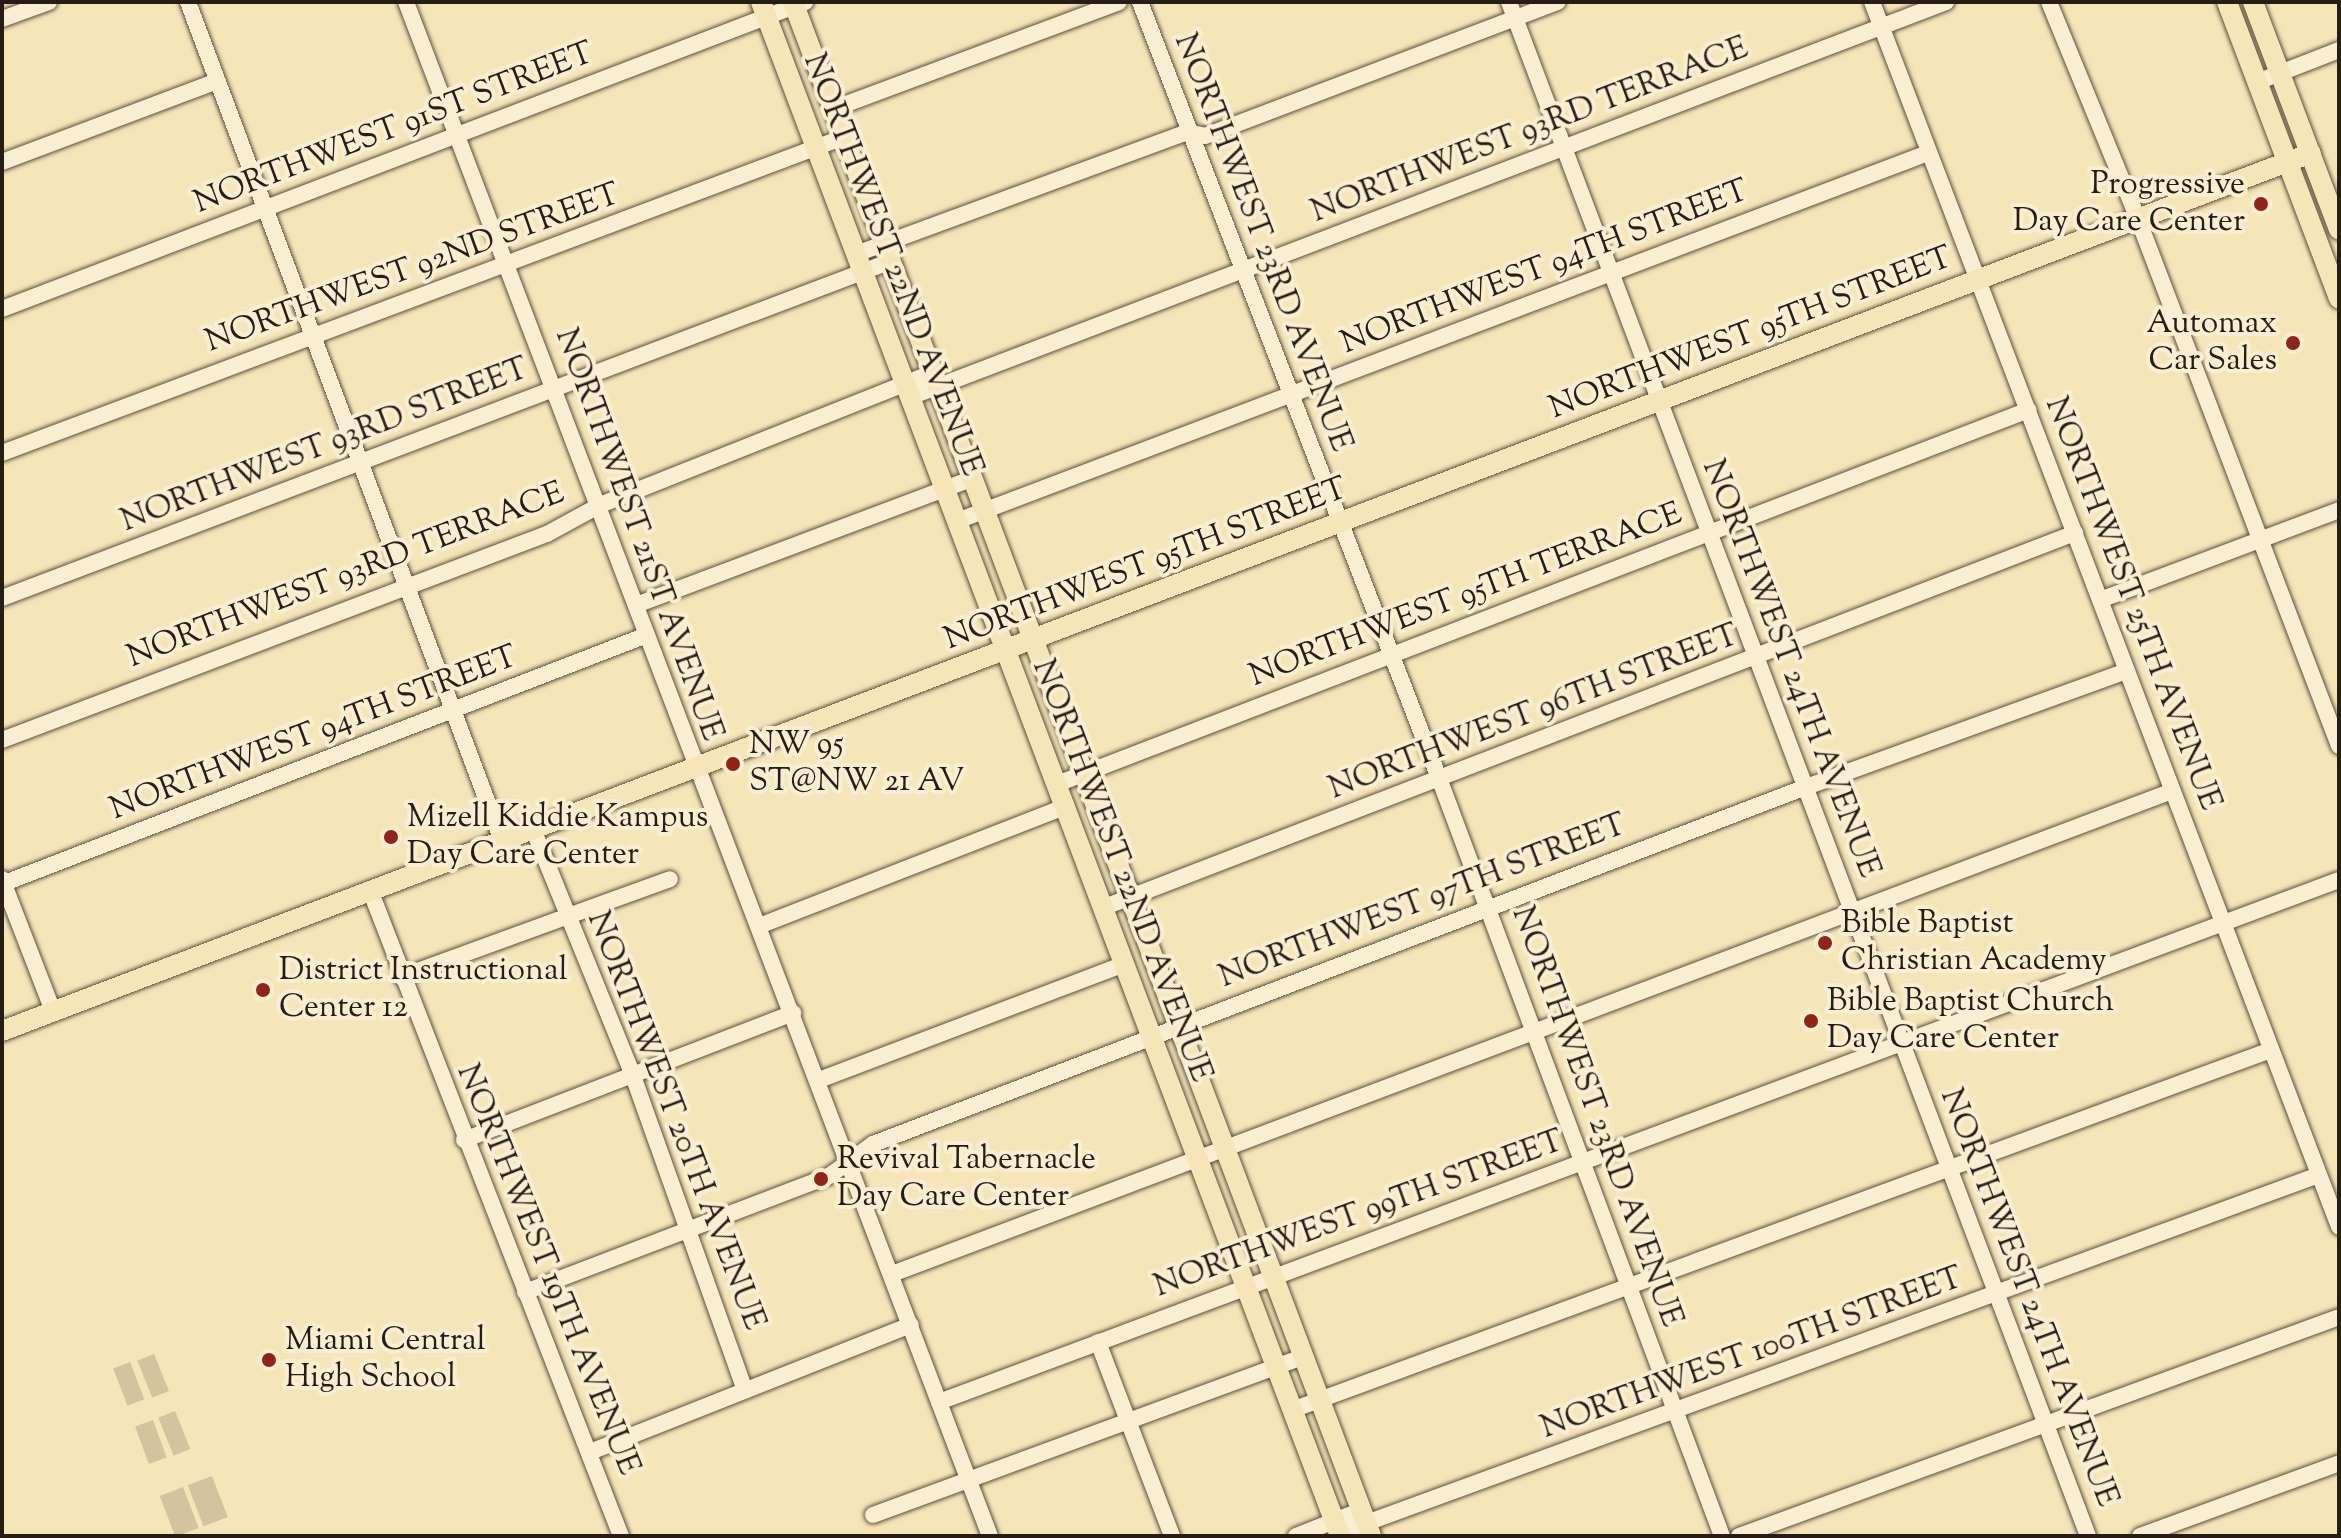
<!DOCTYPE html>
<html>
<head>
<meta charset="utf-8">
<style>
	body { margin:0 }
	#map { position:relative; width:2341px; height:1538px; overflow:hidden; background:#f7e5ba; font-family:"Sorts Mill Goudy",serif }
	div>[style] { position:absolute }
	[style*='--x'] { left:calc(var(--x)*1px); top:calc(var(--y)*1px); width:calc(var(--w)*1px); rotate:calc(var(--a)*1deg) }
	.green>* { inset:0; background:#d4c39e; transform-origin:0 0 }
	.roads { filter:drop-shadow(0 0 2px #5c4f3e) drop-shadow(0 0 2px #5c4f3e) }
	.minor>* { height:16px; margin:-8px; padding:0 8px; transform-origin:8px; border-radius:8px; background:#faeed2 }
	.major>* { height:20px; margin:-10px; padding:0 10px; transform-origin:10px; border-radius:10px; background:#f7e5ba }
	.dots>* { width:22px; height:22px; translate:-50% -50%; box-sizing:border-box; border:4px solid #faeed2; border-radius:50% }
	span { translate:-50% -50%; white-space:nowrap; text-align:center; line-height:1.15; -webkit-text-stroke:8px #faeed2; paint-order:stroke }
	.street-label { font-size:32px; color:#281d15 }
	.poi-label { font-size:32px; color:#281d15 }
	.right { translate:-100% -50%; text-align:right }
	.left { translate:0 -50%; text-align:left }
	.frame { position:absolute; inset:0; border:4px solid #281d15; pointer-events:none }
</style>
</head>
<body>
<div id="map">
	<div class="green">
		<i style="left:154px;top:1354px;width:40px;height:18px;rotate:68deg"></i>
		<i style="left:130px;top:1362px;width:40px;height:18px;rotate:69deg"></i>
		<i style="left:175px;top:1411px;width:41px;height:18px;rotate:68deg"></i>
		<i style="left:153px;top:1420px;width:40px;height:19px;rotate:70deg"></i>
		<i style="left:212px;top:1476px;width:44px;height:26px;rotate:69deg"></i>
		<i style="left:183px;top:1487px;width:44px;height:25px;rotate:69deg"></i>
	</div>
	<div class="roads">
		<div class="minor">
			<i style="--x:188;--y:2;--w:896;--a:69.48"></i>
			<i style="--x:406;--y:2;--w:1641;--a:69.16"></i>
			<i style="--x:1140;--y:2;--w:832;--a:68.93"></i>
			<i style="--x:1439;--y:778;--w:809;--a:69.53"></i>
			<i style="--x:1509;--y:2;--w:1640;--a:69.32"></i>
			<i style="--x:1872;--y:2;--w:1311;--a:69.13"></i>
			<i style="--x:2049;--y:2;--w:235;--a:67.7"></i>
			<i style="--x:2138;--y:219;--w:564;--a:69.12"></i>
			<i style="--x:2;--y:19;--w:50;--a:-19.9"></i>
			<i style="--x:2257;--y:82;--w:88;--a:-21.3"></i>
			<i style="--x:833;--y:109;--w:305;--a:-20.5"></i>
			<i style="--x:2;--y:162;--w:230;--a:-20.6"></i>
			<i style="--x:856;--y:254;--w:354;--a:-20.2"></i>
			<i style="--x:1188;--y:132;--w:17;--a:13"></i>
			<i style="--x:1205;--y:136;--w:377;--a:-20.8"></i>
			<i style="--x:2;--y:309;--w:860;--a:-20.92"></i>
			<i style="--x:910;--y:397;--w:1109;--a:-20.87"></i>
			<i style="--x:2;--y:453;--w:899;--a:-20.57"></i>
			<i style="--x:957;--y:521;--w:1038;--a:-20.76"></i>
			<i style="--x:2;--y:598;--w:951;--a:-20.76"></i>
			<i style="--x:2100;--y:600;--w:255;--a:-20.6"></i>
			<i style="--x:636;--y:605;--w:358;--a:-20.6"></i>
			<i style="--x:2;--y:740;--w:583;--a:-20.71"></i>
			<i style="--x:547;--y:534;--w:60;--a:-28.7"></i>
			<i style="--x:600;--y:505;--w:357;--a:-21.7"></i>
			<i style="--x:1057;--y:784;--w:1041;--a:-21.05"></i>
			<i style="--x:533;--y:829;--w:263;--a:67.9"></i>
			<i style="--x:632;--y:1073;--w:337;--a:70.4"></i>
			<i style="--x:2;--y:879;--w:142;--a:68.9"></i>
			<i style="--x:2;--y:884;--w:691;--a:-21.11"></i>
			<i style="--x:370;--y:890;--w:693;--a:68.77"></i>
			<i style="--x:1102;--y:908;--w:1043;--a:-21.08"></i>
			<i style="--x:759;--y:926;--w:330;--a:-21.3"></i>
			<i style="--x:401;--y:977;--w:286;--a:-20"></i>
			<i style="--x:819;--y:1080;--w:324;--a:-20.8"></i>
			<i style="--x:464;--y:1140;--w:353;--a:-21.1"></i>
			<i style="--x:892;--y:1274;--w:1368;--a:-20.67"></i>
			<i style="--x:525;--y:1292;--w:325;--a:-20.9"></i>
			<i style="--x:829;--y:1176;--w:54;--a:-36"></i>
			<i style="--x:873;--y:1144;--w:999;--a:-20.94"></i>
			<i style="--x:1806;--y:787;--w:341;--a:-19.9"></i>
			<i style="--x:1098;--y:1342;--w:208;--a:69.1"></i>
			<i style="--x:939;--y:1402;--w:1494;--a:-20.45"></i>
			<i style="--x:1292;--y:1410;--w:1043;--a:-20.19"></i>
			<i style="--x:590;--y:1452;--w:345;--a:-21.6"></i>
			<i style="--x:873;--y:1515;--w:459;--a:-20.2"></i>
			<i style="--x:1339;--y:1533;--w:1043;--a:-20.07"></i>
			<i style="--x:1296;--y:1536;--w:71;--a:-21.5"></i>
			<i style="--x:1739;--y:1536;--w:639;--a:-20.05"></i>
			<i style="--x:2140;--y:1536;--w:212;--a:-20.1"></i>
		</div>
		<div class="major">
			<i style="--x:761;--y:2;--w:1640;--a:69.32"></i>
			<i style="--x:793;--y:2;--w:1639;--a:69.35"></i>
			<i style="--x:2227;--y:2;--w:317;--a:69.3"></i>
			<i style="--x:2253;--y:2;--w:243;--a:69.3"></i>
			<i style="--x:2;--y:1031;--w:2470;--a:-20.82"></i>
		</div>
	</div>
	<div class="dots">
		<i style="left:2261px;top:204px;background:#8f2418"></i>
		<i style="left:2293px;top:343px;background:#8f2418"></i>
		<i style="left:733px;top:764px;background:#8f2418"></i>
		<i style="left:391px;top:837px;background:#8f2418"></i>
		<i style="left:1825px;top:943px;background:#8f2418"></i>
		<i style="left:263px;top:990px;background:#8f2418"></i>
		<i style="left:1811px;top:1021px;background:#8f2418"></i>
		<i style="left:821px;top:1179px;background:#8f2418"></i>
		<i style="left:269px;top:1360px;background:#8f2418"></i>
	</div>
	<div class="street-label">
		<span style="left:394px;top:129px;rotate:-21deg">NORTHWEST 91ST STREET</span>
		<span style="left:1530px;top:131px;rotate:-21deg">NORTHWEST 93RD TERRACE</span>
		<span style="left:1262px;top:243px;rotate:69deg">NORTHWEST 23RD AVENUE</span>
		<span style="left:892px;top:265px;rotate:69deg">NORTHWEST 22ND AVENUE</span>
		<span style="left:1545px;top:268px;rotate:-21deg">NORTHWEST 94TH STREET</span>
		<span style="left:413px;top:269px;rotate:-20deg">NORTHWEST 92ND STREET</span>
		<span style="left:1751px;top:334px;rotate:-21deg">NORTHWEST 95TH STREET</span>
		<span style="left:325px;top:446px;rotate:-21deg">NORTHWEST 93RD STREET</span>
		<span style="left:638px;top:535px;rotate:70deg">NORTHWEST 21ST AVENUE</span>
		<span style="left:1146px;top:565px;rotate:-21deg">NORTHWEST 95TH STREET</span>
		<span style="left:346px;top:576px;rotate:-21deg">NORTHWEST 93RD TERRACE</span>
		<span style="left:1466px;top:596px;rotate:-21deg">NORTHWEST 95TH TERRACE</span>
		<span style="left:2132px;top:604px;rotate:69deg">NORTHWEST 25TH AVENUE</span>
		<span style="left:1790px;top:669px;rotate:69deg">NORTHWEST 24TH AVENUE</span>
		<span style="left:1534px;top:713px;rotate:-21deg">NORTHWEST 96TH STREET</span>
		<span style="left:314px;top:734px;rotate:-21deg">NORTHWEST 94TH STREET</span>
		<span style="left:1121px;top:871px;rotate:69deg">NORTHWEST 22ND AVENUE</span>
		<span style="left:1423px;top:902px;rotate:-21deg">NORTHWEST 97TH STREET</span>
		<span style="left:1596px;top:1117px;rotate:70deg">NORTHWEST 23RD AVENUE</span>
		<span style="left:675px;top:1121px;rotate:69deg">NORTHWEST 20TH AVENUE</span>
		<span style="left:1359px;top:1215px;rotate:-20deg">NORTHWEST 99TH STREET</span>
		<span style="left:547px;top:1270px;rotate:68deg">NORTHWEST 19TH AVENUE</span>
		<span style="left:2028px;top:1298px;rotate:69deg">NORTHWEST 24TH AVENUE</span>
		<span style="left:1752px;top:1354px;rotate:-20deg">NORTHWEST 100TH STREET</span>
	</div>
	<div class="poi-label">
		<span class="right" style="left:2245px;top:204px">Progressive<br>Day Care Center</span>
		<span class="right" style="left:2277px;top:343px">Automax<br>Car Sales</span>
		<span class="left" style="left:749px;top:764px">NW 95<br>ST@NW 21 AV</span>
		<span class="left" style="left:407px;top:837px">Mizell Kiddie Kampus<br>Day Care Center</span>
		<span class="left" style="left:1841px;top:943px">Bible Baptist<br>Christian Academy</span>
		<span class="left" style="left:279px;top:990px">District Instructional<br>Center 12</span>
		<span class="left" style="left:1827px;top:1021px">Bible Baptist Church<br>Day Care Center</span>
		<span class="left" style="left:837px;top:1179px">Revival Tabernacle<br>Day Care Center</span>
		<span class="left" style="left:285px;top:1360px">Miami Central<br>High School</span>
	</div>
	<div class="frame"></div>
</div>
</body>
</html>
